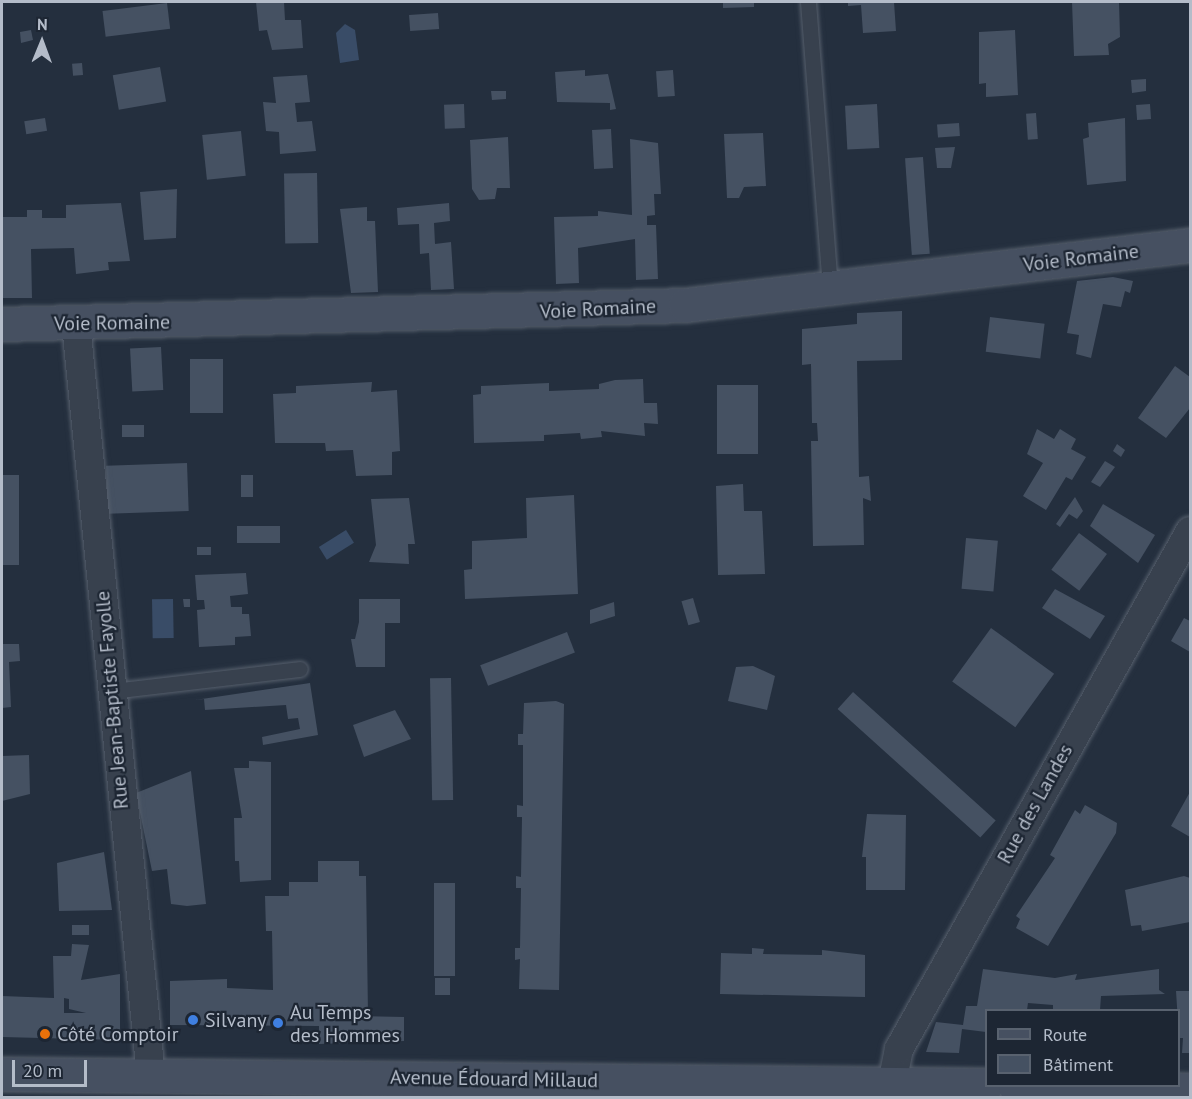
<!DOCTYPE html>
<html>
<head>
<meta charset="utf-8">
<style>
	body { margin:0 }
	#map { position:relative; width:1192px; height:1099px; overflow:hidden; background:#242f3e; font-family:"PT Sans",sans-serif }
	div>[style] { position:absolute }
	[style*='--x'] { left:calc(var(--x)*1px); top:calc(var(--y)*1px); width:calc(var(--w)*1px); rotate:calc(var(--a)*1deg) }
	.water>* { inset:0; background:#394c67; transform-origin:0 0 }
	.building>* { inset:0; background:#455162; transform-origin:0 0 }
	.roads { filter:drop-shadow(0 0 2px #565f6c) drop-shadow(0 0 2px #565f6c) }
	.lane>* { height:15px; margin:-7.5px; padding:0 7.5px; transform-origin:7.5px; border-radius:7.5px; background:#38414e }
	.street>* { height:28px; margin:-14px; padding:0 14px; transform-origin:14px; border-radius:14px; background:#38414e }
	.secondary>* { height:33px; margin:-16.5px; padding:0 16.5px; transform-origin:16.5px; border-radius:16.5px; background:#465061 }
	.dots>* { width:16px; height:16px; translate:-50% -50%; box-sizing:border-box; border:3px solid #1d2633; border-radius:50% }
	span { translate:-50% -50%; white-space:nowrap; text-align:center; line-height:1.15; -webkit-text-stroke:4.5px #1d2633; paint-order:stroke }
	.street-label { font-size:20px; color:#b4bcc9 }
	.poi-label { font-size:20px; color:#b4bcc9 }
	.left { translate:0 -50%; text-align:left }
	.frame { position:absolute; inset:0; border:3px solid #b4bcc9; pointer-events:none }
	.legend { position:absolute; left:985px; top:1009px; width:195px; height:78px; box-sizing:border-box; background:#1d2633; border:2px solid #59626f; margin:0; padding:8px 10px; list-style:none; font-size:18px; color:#b4bcc9 }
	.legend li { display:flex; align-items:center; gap:12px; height:30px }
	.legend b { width:30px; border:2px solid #59626f }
	.north { position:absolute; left:12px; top:12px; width:60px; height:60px; -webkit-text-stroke:4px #1d2633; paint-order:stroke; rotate:1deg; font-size:16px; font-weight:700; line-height:24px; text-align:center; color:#b4bcc9 }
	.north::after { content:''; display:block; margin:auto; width:21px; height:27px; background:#b4bcc9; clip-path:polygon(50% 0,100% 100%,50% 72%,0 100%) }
	.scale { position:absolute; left:12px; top:1060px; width:75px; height:27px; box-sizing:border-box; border:3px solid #b4bcc9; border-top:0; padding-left:8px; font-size:18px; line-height:21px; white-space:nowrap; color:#b4bcc9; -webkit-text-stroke:4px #1d2633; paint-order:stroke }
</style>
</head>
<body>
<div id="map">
	<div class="water">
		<i style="clip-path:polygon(345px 24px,355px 30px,359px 60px,340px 63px,336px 33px)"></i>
		<i style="left:346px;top:530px;width:15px;height:32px;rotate:58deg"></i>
		<i style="left:173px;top:599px;width:39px;height:21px;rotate:89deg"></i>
	</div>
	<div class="building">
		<i style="clip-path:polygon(256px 2px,284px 2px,285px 20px,301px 20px,303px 48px,272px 50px,267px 30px,259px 31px)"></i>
		<i style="clip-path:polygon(723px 2px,754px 2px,754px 7px,723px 8px)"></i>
		<i style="clip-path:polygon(848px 2px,894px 2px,896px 31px,863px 33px,861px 5px,848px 6px)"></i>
		<i style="clip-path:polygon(1072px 2px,1119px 2px,1120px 37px,1108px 44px,1109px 55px,1074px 56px)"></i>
		<i style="left:167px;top:3px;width:26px;height:65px;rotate:83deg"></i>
		<i style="left:438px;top:13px;width:16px;height:29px;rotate:86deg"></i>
		<i style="clip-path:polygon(31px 30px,33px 40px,21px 43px,20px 32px)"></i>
		<i style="clip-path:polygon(1015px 30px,1018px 95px,986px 97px,986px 83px,979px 84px,979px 32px)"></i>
		<i style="left:82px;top:63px;width:12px;height:10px;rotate:85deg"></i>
		<i style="left:160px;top:67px;width:35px;height:48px;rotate:80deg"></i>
		<i style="clip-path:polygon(585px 70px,585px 76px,608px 74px,616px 109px,610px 110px,610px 103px,557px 102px,555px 72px)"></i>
		<i style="left:673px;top:70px;width:26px;height:17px;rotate:86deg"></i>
		<i style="clip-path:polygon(307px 75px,310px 102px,295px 103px,297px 122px,312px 121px,316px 151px,280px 154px,279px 132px,266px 131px,263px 102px,276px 103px,273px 77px)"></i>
		<i style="clip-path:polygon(1146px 79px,1146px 91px,1132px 93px,1131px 80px)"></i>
		<i style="clip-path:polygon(491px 91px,506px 91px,506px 99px,492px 100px)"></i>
		<i style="left:464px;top:104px;width:24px;height:20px;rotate:88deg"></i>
		<i style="left:877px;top:104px;width:44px;height:32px;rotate:87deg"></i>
		<i style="left:1150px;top:104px;width:15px;height:14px;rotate:86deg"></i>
		<i style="left:1036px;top:113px;width:26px;height:10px;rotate:86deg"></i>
		<i style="left:45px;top:118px;width:13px;height:21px;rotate:81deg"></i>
		<i style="clip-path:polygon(1125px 118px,1126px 181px,1087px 185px,1083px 139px,1089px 137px,1088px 123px)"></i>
		<i style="left:959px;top:123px;width:13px;height:22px;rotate:86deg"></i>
		<i style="left:611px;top:129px;width:39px;height:19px;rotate:87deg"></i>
		<i style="left:241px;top:131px;width:45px;height:39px;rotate:84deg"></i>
		<i style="clip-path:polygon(763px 133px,766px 186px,744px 187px,739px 198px,727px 198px,724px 134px)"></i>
		<i style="clip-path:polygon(508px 137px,510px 188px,497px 188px,495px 199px,479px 200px,472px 189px,470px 140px)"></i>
		<i style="clip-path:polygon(630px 139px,658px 143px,661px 194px,654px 194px,655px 215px,647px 216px,647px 225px,656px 225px,658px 279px,636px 280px,635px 239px,578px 248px,579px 283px,556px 284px,554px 217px,598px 216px,598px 211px,632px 215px)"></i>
		<i style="clip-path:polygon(955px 147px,951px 168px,937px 168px,935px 148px)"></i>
		<i style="left:923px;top:157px;width:97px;height:18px;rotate:86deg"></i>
		<i style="left:317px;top:173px;width:70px;height:33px;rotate:89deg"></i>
		<i style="clip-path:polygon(177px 189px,176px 238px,144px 240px,140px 192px)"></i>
		<i style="clip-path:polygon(121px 203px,130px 261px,108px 262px,109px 270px,76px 274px,74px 248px,31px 249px,32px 298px,2px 298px,3px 217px,27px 217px,27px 210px,42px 210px,42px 218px,66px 218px,66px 205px)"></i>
		<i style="clip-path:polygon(449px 203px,450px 221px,434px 223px,435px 244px,451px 242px,454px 289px,431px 290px,429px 253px,420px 254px,419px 224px,398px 225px,397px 208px)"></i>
		<i style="clip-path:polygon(367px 207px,367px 221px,375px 221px,378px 292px,351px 293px,340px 209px)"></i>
		<i style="clip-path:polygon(1113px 277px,1133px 281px,1130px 293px,1125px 291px,1121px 307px,1103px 304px,1091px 358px,1076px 354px,1079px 335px,1067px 333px,1077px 281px)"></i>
		<i style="clip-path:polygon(902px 311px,902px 360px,857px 361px,859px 477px,869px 476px,871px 501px,863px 498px,864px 545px,813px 546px,811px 441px,818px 441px,817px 423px,812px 423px,811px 364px,802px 365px,802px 329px,857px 324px,857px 313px)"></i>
		<i style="left:990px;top:317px;width:55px;height:35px;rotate:7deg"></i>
		<i style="left:161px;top:347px;width:43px;height:31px;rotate:87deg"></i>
		<i style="left:223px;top:359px;width:54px;height:33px;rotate:90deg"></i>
		<i style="clip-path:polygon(1175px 366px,1190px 377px,1190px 408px,1166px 438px,1138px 418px)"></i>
		<i style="clip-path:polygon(643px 379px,644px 403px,657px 403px,658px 424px,644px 423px,645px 436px,601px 431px,602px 437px,581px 439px,580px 433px,544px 435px,544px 441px,474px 443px,473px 395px,481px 394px,481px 386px,549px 383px,549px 391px,599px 389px,599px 384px,615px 380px)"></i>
		<i style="clip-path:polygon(372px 382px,371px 392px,397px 390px,400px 451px,392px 452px,392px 475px,356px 476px,353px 450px,326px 451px,325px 443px,275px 443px,273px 394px,296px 393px,296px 386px)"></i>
		<i style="left:758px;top:385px;width:69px;height:41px;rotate:90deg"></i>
		<i style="left:144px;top:425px;width:12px;height:22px;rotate:90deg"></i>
		<i style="clip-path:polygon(1037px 429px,1054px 439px,1060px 429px,1076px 439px,1071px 449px,1086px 457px,1072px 480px,1066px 477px,1046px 510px,1023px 496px,1043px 463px,1027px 454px)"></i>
		<i style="clip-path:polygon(1117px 444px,1125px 450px,1121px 457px,1113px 451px)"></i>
		<i style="clip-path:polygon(1105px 461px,1115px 467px,1100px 487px,1091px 482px)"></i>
		<i style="left:187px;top:463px;width:48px;height:81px;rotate:88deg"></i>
		<i style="left:2px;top:475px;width:17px;height:90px"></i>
		<i style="left:241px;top:475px;width:12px;height:22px"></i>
		<i style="clip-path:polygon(743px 484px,744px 511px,762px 511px,765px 574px,718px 575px,716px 486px)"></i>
		<i style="clip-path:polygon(574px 495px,578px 594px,465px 599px,464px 570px,472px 569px,472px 541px,527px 538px,526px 498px)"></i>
		<i style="clip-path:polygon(1075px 497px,1083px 511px,1077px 519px,1069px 514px,1060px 527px,1056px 524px)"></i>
		<i style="clip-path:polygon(409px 498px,415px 544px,408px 544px,409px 564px,369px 562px,376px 545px,371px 499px)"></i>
		<i style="clip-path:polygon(1103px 504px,1155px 535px,1138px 563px,1090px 526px)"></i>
		<i style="left:280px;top:526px;width:17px;height:43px;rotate:90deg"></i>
		<i style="left:1079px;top:533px;width:35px;height:46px;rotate:37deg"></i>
		<i style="left:966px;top:538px;width:32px;height:51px;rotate:5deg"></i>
		<i style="left:211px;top:547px;width:8px;height:14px;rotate:90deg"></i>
		<i style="clip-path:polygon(246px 573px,248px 594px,230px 596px,231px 607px,242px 607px,242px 614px,249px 614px,251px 636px,235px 637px,235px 645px,199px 647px,197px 610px,205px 609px,204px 600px,197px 600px,195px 575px)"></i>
		<i style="clip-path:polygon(1055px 589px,1105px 616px,1090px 639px,1042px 608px)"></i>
		<i style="left:693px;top:598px;width:25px;height:12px;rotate:74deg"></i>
		<i style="clip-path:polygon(183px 599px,190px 599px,190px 607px,184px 607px)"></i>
		<i style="clip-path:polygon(359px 599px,400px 599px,400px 623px,385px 623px,385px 667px,356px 667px,351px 639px,355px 639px,359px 622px)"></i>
		<i style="clip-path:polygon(614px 602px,615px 616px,590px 624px,590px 610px)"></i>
		<i style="clip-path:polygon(1184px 618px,1190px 621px,1190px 652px,1171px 641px)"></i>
		<i style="left:991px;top:628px;width:78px;height:66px;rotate:36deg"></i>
		<i style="left:567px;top:632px;width:22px;height:93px;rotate:69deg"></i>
		<i style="clip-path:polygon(2px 644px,19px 644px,20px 661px,9px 662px,11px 707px,2px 708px)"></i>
		<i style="clip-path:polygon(753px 666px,775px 676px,767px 710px,728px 701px,736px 667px)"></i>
		<i style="left:451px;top:678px;width:122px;height:21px;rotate:89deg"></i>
		<i style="clip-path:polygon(310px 683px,318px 735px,263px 745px,262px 737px,300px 729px,298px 718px,288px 719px,286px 705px,205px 710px,204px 699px,195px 700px)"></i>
		<i style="left:853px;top:692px;width:192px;height:23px;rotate:42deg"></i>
		<i style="clip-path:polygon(556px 701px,564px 704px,559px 990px,519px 989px,520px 959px,515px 960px,515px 948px,520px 948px,521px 888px,516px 888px,516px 876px,521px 877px,522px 817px,517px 817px,517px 805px,523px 806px,523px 745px,518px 745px,518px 734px,523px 734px,524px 703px)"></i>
		<i style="clip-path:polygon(395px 710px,411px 739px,364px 757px,353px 725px)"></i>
		<i style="clip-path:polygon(29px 755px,30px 794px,2px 801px,2px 756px)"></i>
		<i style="clip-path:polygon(249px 761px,271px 762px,271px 880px,240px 882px,239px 861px,235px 861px,234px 818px,242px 818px,234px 768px,249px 768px)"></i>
		<i style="clip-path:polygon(191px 771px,206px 904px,187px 906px,171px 904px,167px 869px,152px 871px,136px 793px)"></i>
		<i style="clip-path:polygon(1190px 792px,1190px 837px,1171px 826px)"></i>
		<i style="clip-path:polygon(1085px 805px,1117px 823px,1116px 833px,1048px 946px,1016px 928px,1020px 919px,1016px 916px,1055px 858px,1050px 855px,1075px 810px,1080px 814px)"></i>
		<i style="clip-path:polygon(867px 814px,906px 815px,905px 890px,866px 890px,866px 857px,862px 857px)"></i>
		<i style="clip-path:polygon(104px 852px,112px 910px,59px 911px,57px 863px)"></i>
		<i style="clip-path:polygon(318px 861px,359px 861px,359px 876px,366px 876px,368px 1014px,357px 1016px,404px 1017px,404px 1041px,319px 1044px,319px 1026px,170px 1025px,170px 981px,227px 979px,227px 988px,273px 990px,272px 931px,266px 931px,265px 896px,289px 896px,289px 882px,318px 882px)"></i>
		<i style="clip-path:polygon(1184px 876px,1190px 878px,1190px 922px,1142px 931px,1141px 925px,1131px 926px,1125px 890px)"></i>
		<i style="left:434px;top:883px;width:21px;height:93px"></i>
		<i style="left:72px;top:925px;width:17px;height:10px"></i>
		<i style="clip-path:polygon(evenodd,72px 944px,89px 945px,81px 980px,120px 974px,120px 1040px,2px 1037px,2px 996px,54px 998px,53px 956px,71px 956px,72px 944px,64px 998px,69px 999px,69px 1009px,86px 1013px,64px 1013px,64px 998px)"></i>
		<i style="clip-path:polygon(752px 948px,764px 949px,763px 954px,822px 955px,822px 950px,865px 955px,865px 997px,720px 994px,721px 953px,752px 954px)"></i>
		<i style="clip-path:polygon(983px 969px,1055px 978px,1077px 974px,1075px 980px,1159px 969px,1159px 990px,1165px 994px,1101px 996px,1100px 1010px,1053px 1010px,1053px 1005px,1028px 1003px,1027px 1010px,986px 1010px,986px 1032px,962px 1029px,959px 1053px,926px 1052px,936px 1022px,963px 1025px,966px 1006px,977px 1006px)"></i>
		<i style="left:435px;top:978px;width:15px;height:17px"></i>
		<i style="clip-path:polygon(1176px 991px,1190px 991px,1190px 1053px,1182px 1053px,1183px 1038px,1179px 1038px)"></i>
	</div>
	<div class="roads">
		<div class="lane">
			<i style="--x:808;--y:2;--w:287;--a:85.6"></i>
			<i style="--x:112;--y:691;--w:189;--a:-6.7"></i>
		</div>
		<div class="street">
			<i style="--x:76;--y:324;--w:756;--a:84.3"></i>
			<i style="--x:889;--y:1098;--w:50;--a:-78.5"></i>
			<i style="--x:899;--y:1049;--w:594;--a:-60.67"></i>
		</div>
		<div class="secondary">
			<i style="--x:2;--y:324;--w:683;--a:-1.59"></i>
			<i style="--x:685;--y:305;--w:509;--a:-6.78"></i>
			<i style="--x:2;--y:1074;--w:984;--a:0.64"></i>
			<i style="--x:1015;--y:1086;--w:175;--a:1.3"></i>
		</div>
	</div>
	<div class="dots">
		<i style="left:193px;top:1020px;background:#3f7fe0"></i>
		<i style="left:278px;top:1023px;background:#3f7fe0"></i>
		<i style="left:45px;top:1034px;background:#e8710a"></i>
	</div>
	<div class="street-label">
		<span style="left:1081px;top:258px;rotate:-7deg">Voie Romaine</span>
		<span style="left:598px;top:309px;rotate:-3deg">Voie Romaine</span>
		<span style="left:112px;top:323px;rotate:-1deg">Voie Romaine</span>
		<span style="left:112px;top:700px;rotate:-95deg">Rue Jean-Baptiste Fayolle</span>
		<span style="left:1035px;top:804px;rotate:-61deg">Rue des Landes</span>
		<span style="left:494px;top:1079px;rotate:1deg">Avenue Édouard Millaud</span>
	</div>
	<div class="poi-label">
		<span class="left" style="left:290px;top:1024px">Au Temps<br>des Hommes</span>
		<span class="left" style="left:205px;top:1020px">Silvany</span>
		<span class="left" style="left:57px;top:1034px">Côté Comptoir</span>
	</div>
	<div class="frame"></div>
	<ul class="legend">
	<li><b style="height:8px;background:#465061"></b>Route</li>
	<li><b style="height:16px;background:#455162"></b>Bâtiment</li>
	</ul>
	<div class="north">N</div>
	<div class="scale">20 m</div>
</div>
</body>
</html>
